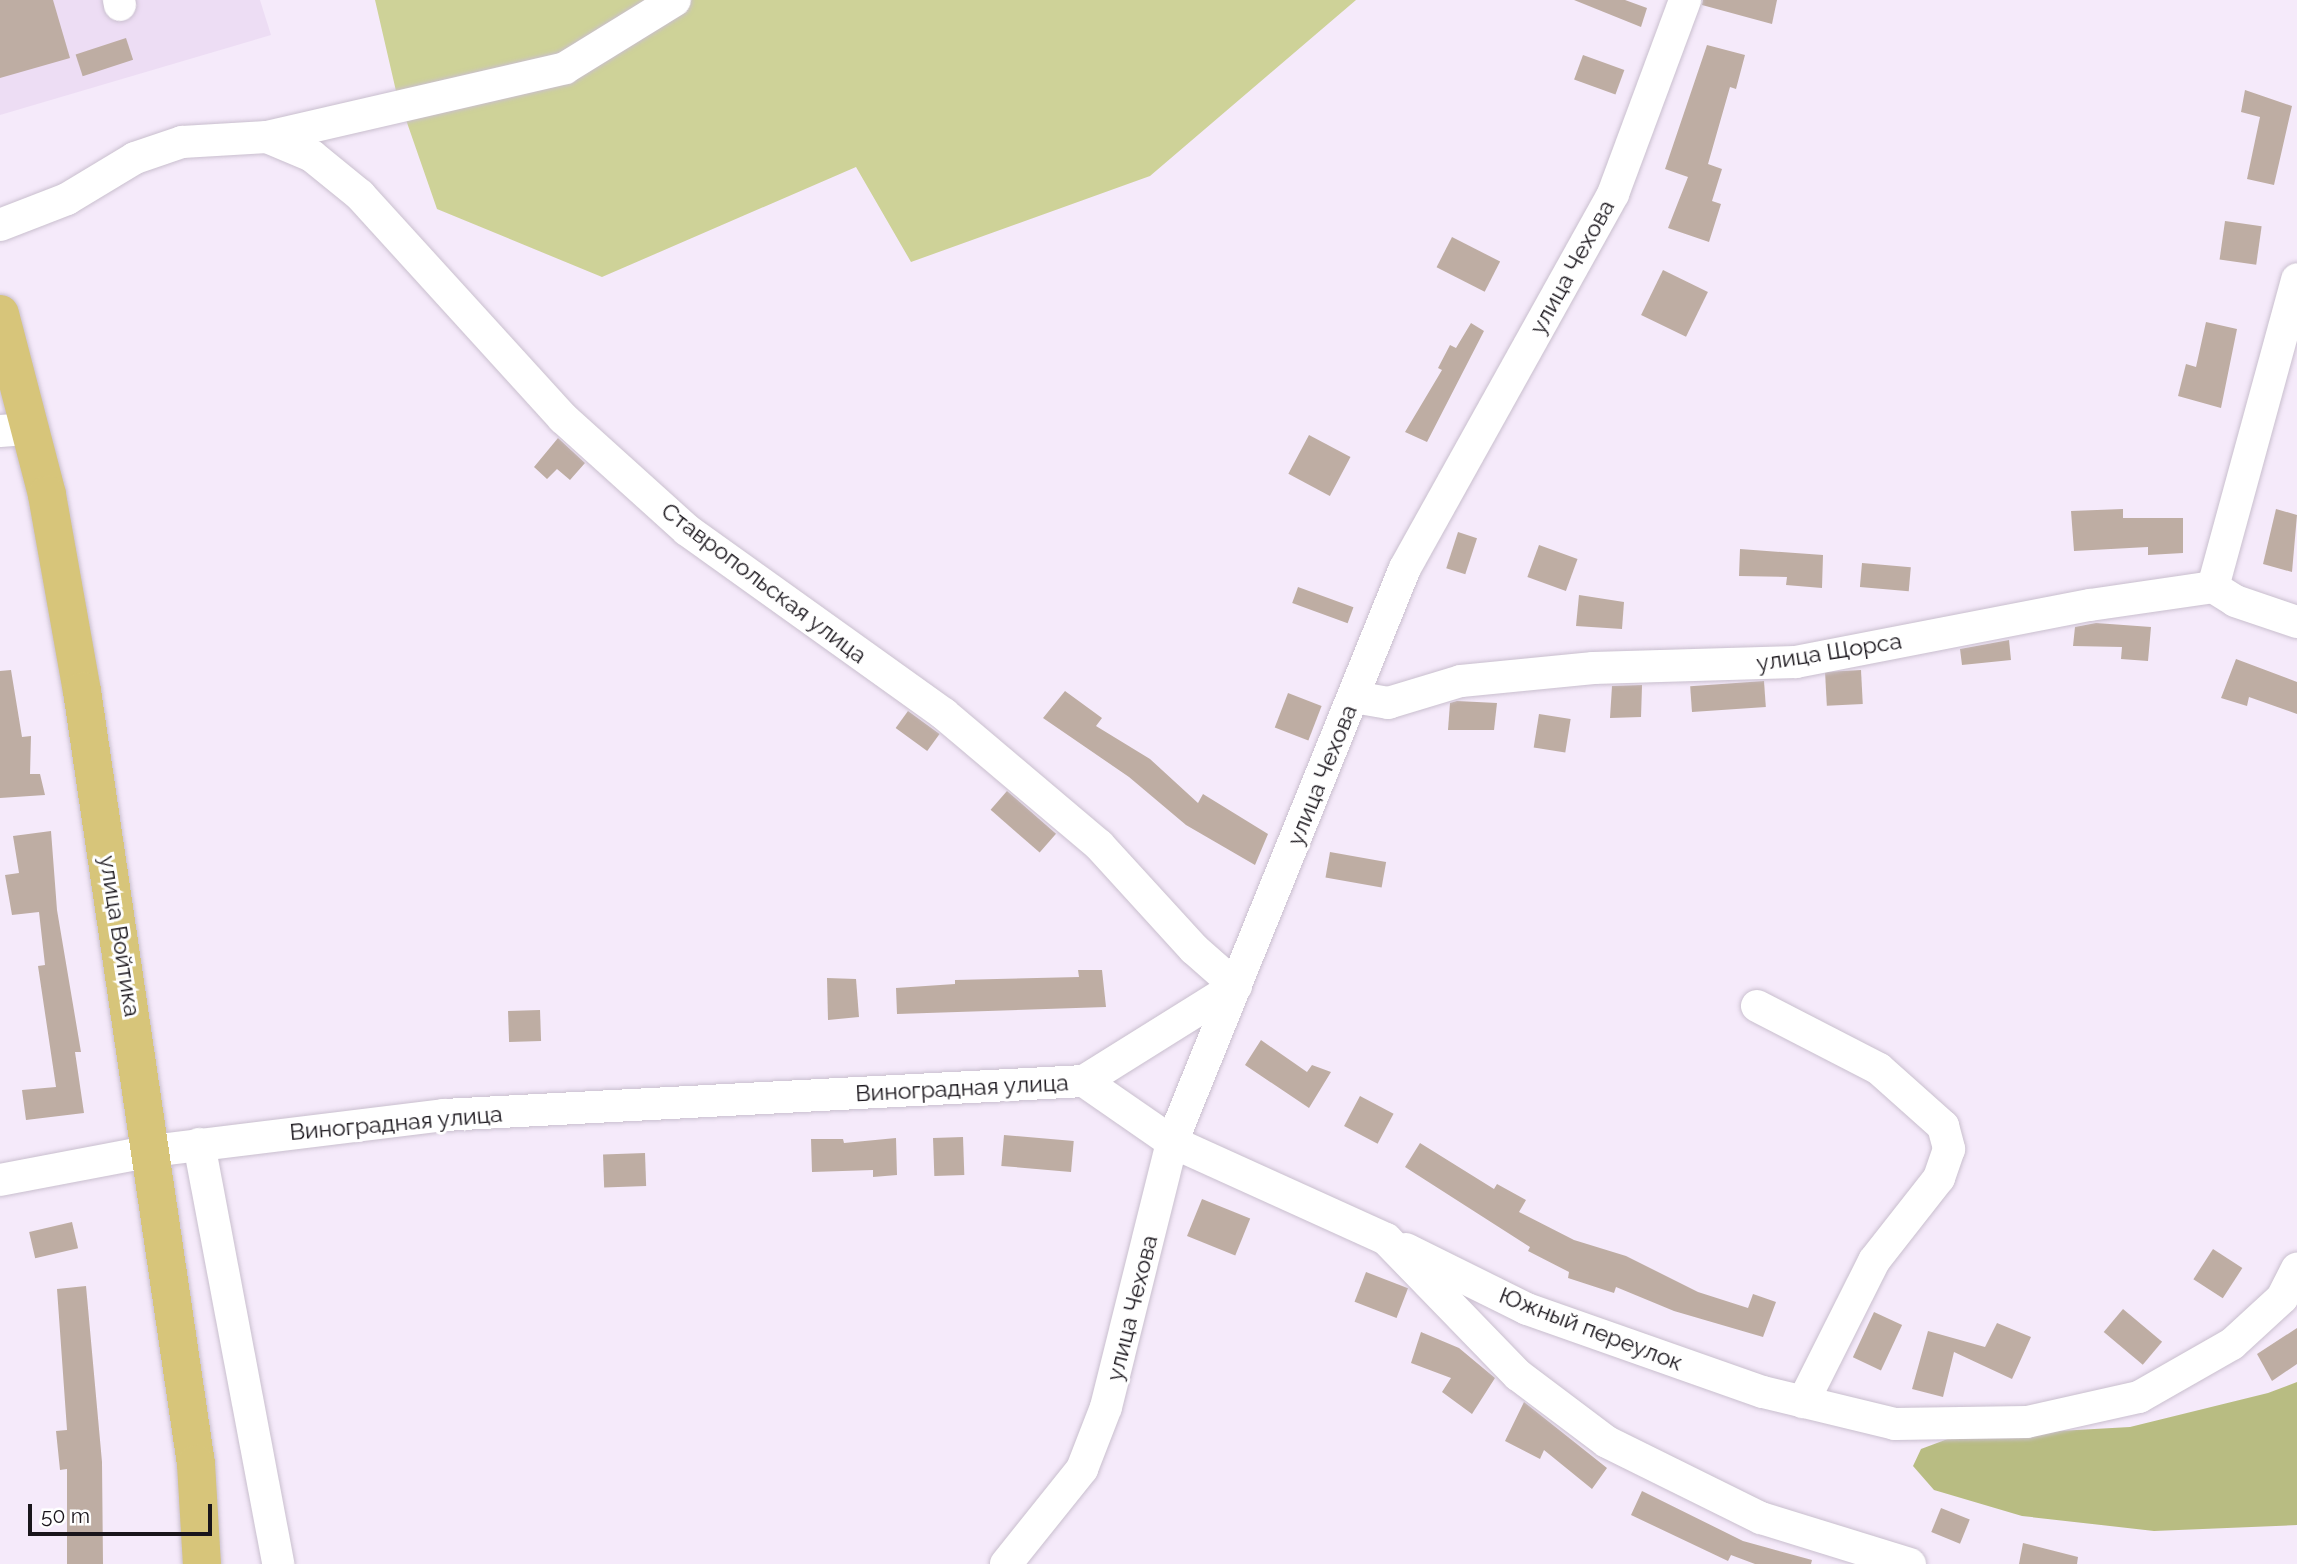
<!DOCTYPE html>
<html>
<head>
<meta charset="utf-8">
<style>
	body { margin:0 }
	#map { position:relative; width:2297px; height:1564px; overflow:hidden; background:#f5eafa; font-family:Raleway,sans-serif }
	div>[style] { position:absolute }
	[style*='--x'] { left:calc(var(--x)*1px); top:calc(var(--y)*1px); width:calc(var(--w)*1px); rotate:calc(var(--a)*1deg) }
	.built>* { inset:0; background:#edddf4 }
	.green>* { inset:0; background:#ced298 }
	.forest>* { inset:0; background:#b8bc82 }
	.building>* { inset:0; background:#beada3; transform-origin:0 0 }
	.roads { filter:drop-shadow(0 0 2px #c9bfce) drop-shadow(0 0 2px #c9bfce) }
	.minor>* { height:32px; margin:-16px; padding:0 16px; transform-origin:16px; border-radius:16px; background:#fff }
	.major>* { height:38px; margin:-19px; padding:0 19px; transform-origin:19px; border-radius:19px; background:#d7c57a }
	span { translate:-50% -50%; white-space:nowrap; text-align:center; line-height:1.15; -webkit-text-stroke:6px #fff; paint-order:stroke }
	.street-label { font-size:23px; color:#19151b }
	.scale { position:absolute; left:28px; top:1504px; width:184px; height:32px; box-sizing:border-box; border:4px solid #19151b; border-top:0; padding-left:9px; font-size:21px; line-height:24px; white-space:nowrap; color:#19151b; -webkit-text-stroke:5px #fff; paint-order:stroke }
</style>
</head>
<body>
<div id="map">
	<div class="built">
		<i style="clip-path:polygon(0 0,260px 0,271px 35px,0 115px)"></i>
	</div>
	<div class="green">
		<i style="clip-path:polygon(375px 0,1356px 0,1150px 176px,911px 262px,856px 167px,602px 277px,437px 209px,396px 91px)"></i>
	</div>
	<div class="forest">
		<i style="clip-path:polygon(2297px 1382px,2297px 1525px,2154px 1531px,2022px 1516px,1934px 1490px,1913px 1466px,1921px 1449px,1953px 1437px,2130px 1427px,2268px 1393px)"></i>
	</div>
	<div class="building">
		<i style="clip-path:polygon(0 0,53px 0,70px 58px,0 78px)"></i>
		<i style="clip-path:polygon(1574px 0,1625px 0,1647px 8px,1641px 27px)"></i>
		<i style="clip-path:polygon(1703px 0,1777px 0,1772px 24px,1702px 5px)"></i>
		<i style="left:126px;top:38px;width:23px;height:53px;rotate:72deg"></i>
		<i style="clip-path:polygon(1707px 45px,1745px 55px,1736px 89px,1730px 87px,1708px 164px,1722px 169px,1712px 201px,1721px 204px,1709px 242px,1668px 228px,1688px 177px,1665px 169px)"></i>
		<i style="left:1583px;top:55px;width:44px;height:26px;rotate:20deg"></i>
		<i style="clip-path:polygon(2245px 90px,2292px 106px,2274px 185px,2247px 179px,2260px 117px,2241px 112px)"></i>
		<i style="left:2225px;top:221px;width:37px;height:39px;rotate:8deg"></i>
		<i style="left:1452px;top:237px;width:54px;height:34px;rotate:27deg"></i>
		<i style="left:1663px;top:270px;width:50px;height:50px;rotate:26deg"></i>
		<i style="clip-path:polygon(2206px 322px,2237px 329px,2221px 408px,2178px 396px,2186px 364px,2196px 367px)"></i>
		<i style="clip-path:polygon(1471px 323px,1484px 331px,1427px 442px,1405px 432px,1442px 370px,1438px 368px,1450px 345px,1456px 348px)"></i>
		<i style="left:1309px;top:435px;width:47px;height:44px;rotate:28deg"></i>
		<i style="clip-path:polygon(558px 438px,585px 463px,570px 480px,557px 469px,547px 479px,534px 467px)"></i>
		<i style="clip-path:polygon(2123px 509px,2123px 518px,2183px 518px,2183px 553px,2148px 555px,2148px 547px,2074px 551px,2071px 511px)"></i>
		<i style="clip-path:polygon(2276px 509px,2297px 515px,2292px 572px,2263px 564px)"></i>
		<i style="left:1458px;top:532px;width:20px;height:38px;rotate:18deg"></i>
		<i style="left:1539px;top:545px;width:41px;height:34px;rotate:20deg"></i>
		<i style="clip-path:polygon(1740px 549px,1823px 555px,1822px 588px,1786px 585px,1787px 577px,1739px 576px)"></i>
		<i style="left:1862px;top:563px;width:49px;height:24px;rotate:5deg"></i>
		<i style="left:1298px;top:587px;width:59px;height:17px;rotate:20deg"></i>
		<i style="clip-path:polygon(1579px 595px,1624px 602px,1622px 629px,1576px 626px)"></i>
		<i style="clip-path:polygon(2096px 623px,2151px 627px,2148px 661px,2121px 659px,2122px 647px,2073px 646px,2075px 627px)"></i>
		<i style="clip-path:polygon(2009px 640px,2011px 660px,1962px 665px,1960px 649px)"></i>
		<i style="clip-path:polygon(2236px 659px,2297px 682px,2297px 714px,2249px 697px,2247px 706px,2221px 698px)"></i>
		<i style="clip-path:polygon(11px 670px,22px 737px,31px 736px,30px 774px,40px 774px,45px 795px,0 798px,0 671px)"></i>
		<i style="left:1861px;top:670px;width:34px;height:36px;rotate:87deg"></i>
		<i style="left:1764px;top:681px;width:26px;height:74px;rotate:86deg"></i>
		<i style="clip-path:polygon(1642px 685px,1641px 717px,1610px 718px,1612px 686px)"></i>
		<i style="clip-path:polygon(1065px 691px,1102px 718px,1096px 726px,1150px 759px,1198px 803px,1203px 794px,1268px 834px,1255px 865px,1186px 825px,1129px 777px,1043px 718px)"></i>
		<i style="left:1288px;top:693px;width:36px;height:37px;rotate:21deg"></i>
		<i style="clip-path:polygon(1457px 701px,1497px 703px,1494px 730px,1448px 730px,1450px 703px)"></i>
		<i style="left:908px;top:711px;width:39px;height:21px;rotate:36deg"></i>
		<i style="left:1539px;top:714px;width:32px;height:34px;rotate:9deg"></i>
		<i style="left:1007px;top:791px;width:65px;height:25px;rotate:41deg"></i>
		<i style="clip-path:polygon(51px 831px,57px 910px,81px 1052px,75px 1052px,84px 1113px,26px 1120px,22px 1090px,56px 1087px,38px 966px,45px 965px,39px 912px,12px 915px,5px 875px,19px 873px,13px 836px)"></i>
		<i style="left:1330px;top:852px;width:57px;height:26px;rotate:10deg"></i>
		<i style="clip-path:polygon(1078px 970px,1102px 970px,1106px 1007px,897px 1014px,896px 988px,955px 984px,955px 980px,1079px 977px)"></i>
		<i style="clip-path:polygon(827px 978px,856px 979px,859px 1017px,828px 1020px)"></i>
		<i style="left:540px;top:1010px;width:31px;height:32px;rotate:88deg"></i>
		<i style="clip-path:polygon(1261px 1040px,1307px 1072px,1312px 1065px,1331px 1072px,1309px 1108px,1245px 1065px)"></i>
		<i style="left:1360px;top:1096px;width:38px;height:34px;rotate:28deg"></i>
		<i style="left:1004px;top:1135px;width:70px;height:31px;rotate:5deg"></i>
		<i style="left:963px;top:1137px;width:38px;height:30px;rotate:88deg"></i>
		<i style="clip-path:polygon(896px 1138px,897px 1175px,873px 1177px,873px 1170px,812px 1172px,811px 1139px,843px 1139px,844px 1143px)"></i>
		<i style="clip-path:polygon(1420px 1143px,1494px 1189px,1497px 1184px,1526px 1200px,1519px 1212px,1574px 1240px,1626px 1256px,1698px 1292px,1748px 1308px,1753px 1294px,1776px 1302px,1763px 1337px,1674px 1311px,1616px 1287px,1614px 1293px,1568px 1278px,1569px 1272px,1528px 1251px,1530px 1247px,1405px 1167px)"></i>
		<i style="left:645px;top:1153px;width:33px;height:42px;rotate:88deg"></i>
		<i style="left:1202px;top:1199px;width:52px;height:40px;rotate:22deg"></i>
		<i style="left:72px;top:1222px;width:27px;height:44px;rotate:77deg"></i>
		<i style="left:2213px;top:1249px;width:35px;height:36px;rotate:33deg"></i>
		<i style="left:1366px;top:1272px;width:45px;height:32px;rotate:21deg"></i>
		<i style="clip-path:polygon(86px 1286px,102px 1462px,103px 1564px,67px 1564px,67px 1469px,60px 1470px,56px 1431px,67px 1430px,57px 1289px)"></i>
		<i style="left:2123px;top:1309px;width:51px;height:30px;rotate:40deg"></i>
		<i style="left:1874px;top:1312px;width:31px;height:50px;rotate:25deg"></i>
		<i style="clip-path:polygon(1997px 1323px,2031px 1337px,2012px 1379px,1954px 1352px,1943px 1397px,1912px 1389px,1928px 1331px,1985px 1347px)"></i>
		<i style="clip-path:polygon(2297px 1328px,2297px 1364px,2272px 1381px,2257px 1354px)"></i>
		<i style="clip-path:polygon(1421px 1332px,1459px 1348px,1495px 1378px,1472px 1414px,1442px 1392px,1451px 1378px,1411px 1363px)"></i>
		<i style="clip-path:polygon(1524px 1402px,1607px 1468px,1592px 1489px,1544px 1450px,1540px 1459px,1505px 1441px)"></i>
		<i style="clip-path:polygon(1642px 1491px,1743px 1541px,1812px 1560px,1811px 1564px,1755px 1564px,1731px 1555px,1728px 1561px,1631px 1515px)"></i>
		<i style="left:1941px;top:1508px;width:31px;height:26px;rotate:22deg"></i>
		<i style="clip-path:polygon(2023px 1543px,2078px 1557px,2077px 1564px,2019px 1564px)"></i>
	</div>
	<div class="roads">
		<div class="minor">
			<i style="--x:119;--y:0;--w:5;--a:79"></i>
			<i style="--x:267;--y:137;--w:306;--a:-13"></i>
			<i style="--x:565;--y:68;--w:129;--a:-31.7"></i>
			<i style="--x:0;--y:225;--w:72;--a:-21.2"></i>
			<i style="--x:67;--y:199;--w:79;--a:-31.1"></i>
			<i style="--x:135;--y:158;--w:50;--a:-18.8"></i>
			<i style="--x:182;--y:142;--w:85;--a:-3.4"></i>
			<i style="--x:267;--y:137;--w:49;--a:22.9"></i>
			<i style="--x:312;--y:156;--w:62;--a:39.1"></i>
			<i style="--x:360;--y:195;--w:302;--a:47.7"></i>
			<i style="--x:563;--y:418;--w:167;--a:42.1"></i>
			<i style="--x:687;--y:530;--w:316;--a:35.6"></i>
			<i style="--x:944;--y:714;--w:203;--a:40.2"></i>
			<i style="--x:1099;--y:845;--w:141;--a:47.6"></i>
			<i style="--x:1194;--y:949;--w:56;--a:41.4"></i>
			<i style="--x:1236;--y:986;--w:179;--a:148"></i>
			<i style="--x:0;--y:431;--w:30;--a:-4"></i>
			<i style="--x:2213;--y:587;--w:319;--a:-74.7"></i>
			<i style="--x:1354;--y:697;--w:35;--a:10"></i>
			<i style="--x:1388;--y:703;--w:76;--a:-16.8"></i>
			<i style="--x:1461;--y:681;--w:133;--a:-5.6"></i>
			<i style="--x:1593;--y:668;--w:203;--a:-1.7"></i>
			<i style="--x:1796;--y:662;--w:299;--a:-11"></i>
			<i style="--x:2090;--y:605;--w:124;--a:-8.3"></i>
			<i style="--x:2213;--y:587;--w:26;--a:32"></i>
			<i style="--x:2235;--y:601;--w:65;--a:18.7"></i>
			<i style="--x:1757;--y:1006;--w:137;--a:27.3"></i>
			<i style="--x:1879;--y:1069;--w:86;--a:41.7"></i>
			<i style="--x:1943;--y:1126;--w:24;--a:75"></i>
			<i style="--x:1949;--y:1149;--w:31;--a:109"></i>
			<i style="--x:1939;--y:1178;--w:105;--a:128.1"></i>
			<i style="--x:1874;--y:1261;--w:158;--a:116.7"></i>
			<i style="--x:199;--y:1144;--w:427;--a:79.3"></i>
			<i style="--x:0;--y:1180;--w:155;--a:-10.8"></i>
			<i style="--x:152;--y:1151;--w:294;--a:-7"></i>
			<i style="--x:444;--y:1115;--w:641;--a:-3.04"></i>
			<i style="--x:1084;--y:1081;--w:107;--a:34.7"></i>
			<i style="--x:1172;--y:1142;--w:235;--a:24.4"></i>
			<i style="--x:1386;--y:1239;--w:190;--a:45.9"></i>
			<i style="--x:1518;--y:1375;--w:111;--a:37"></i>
			<i style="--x:1607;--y:1442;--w:172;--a:26.3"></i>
			<i style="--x:1761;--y:1518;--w:156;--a:17.2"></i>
			<i style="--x:1406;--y:1249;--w:135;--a:26.4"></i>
			<i style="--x:1527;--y:1309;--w:250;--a:19.4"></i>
			<i style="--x:1763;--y:1392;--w:136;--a:13.6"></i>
			<i style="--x:1895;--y:1424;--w:132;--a:-0.9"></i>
			<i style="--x:2027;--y:1422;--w:115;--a:-12.6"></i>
			<i style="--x:2139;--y:1397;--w:107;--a:-29.7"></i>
			<i style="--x:2232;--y:1344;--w:68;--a:-42.6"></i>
			<i style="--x:2282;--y:1298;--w:33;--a:-63"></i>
			<i style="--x:1006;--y:1564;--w:122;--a:-51.3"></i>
			<i style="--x:1082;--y:1469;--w:66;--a:-68.8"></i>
			<i style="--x:1106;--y:1407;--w:273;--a:-76"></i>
			<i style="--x:1172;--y:1142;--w:619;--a:-67.91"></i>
			<i style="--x:1405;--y:568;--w:428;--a:-60.9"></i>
			<i style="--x:1613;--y:194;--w:207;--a:-69.6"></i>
		</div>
		<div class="major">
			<i style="--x:0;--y:314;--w:187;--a:75.4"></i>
			<i style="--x:47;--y:495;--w:199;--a:79.9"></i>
			<i style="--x:82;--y:691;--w:781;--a:81.61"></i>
			<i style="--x:196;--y:1464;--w:100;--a:86.6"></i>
		</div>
	</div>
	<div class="street-label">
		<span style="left:1572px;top:267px;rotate:-61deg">улица Чехова</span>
		<span style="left:764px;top:583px;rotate:37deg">Ставропольская улица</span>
		<span style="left:1829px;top:652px;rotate:-9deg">улица Щорса</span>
		<span style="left:1322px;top:775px;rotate:-68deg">улица Чехова</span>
		<span style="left:120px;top:936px;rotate:81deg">улица Войтика</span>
		<span style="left:962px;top:1088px;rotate:-3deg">Виноградная улица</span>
		<span style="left:396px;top:1123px;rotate:-5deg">Виноградная улица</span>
		<span style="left:1132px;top:1308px;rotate:-76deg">улица Чехова</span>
		<span style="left:1591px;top:1329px;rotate:21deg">Южный переулок</span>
	</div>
	<div class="scale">50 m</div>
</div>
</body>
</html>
